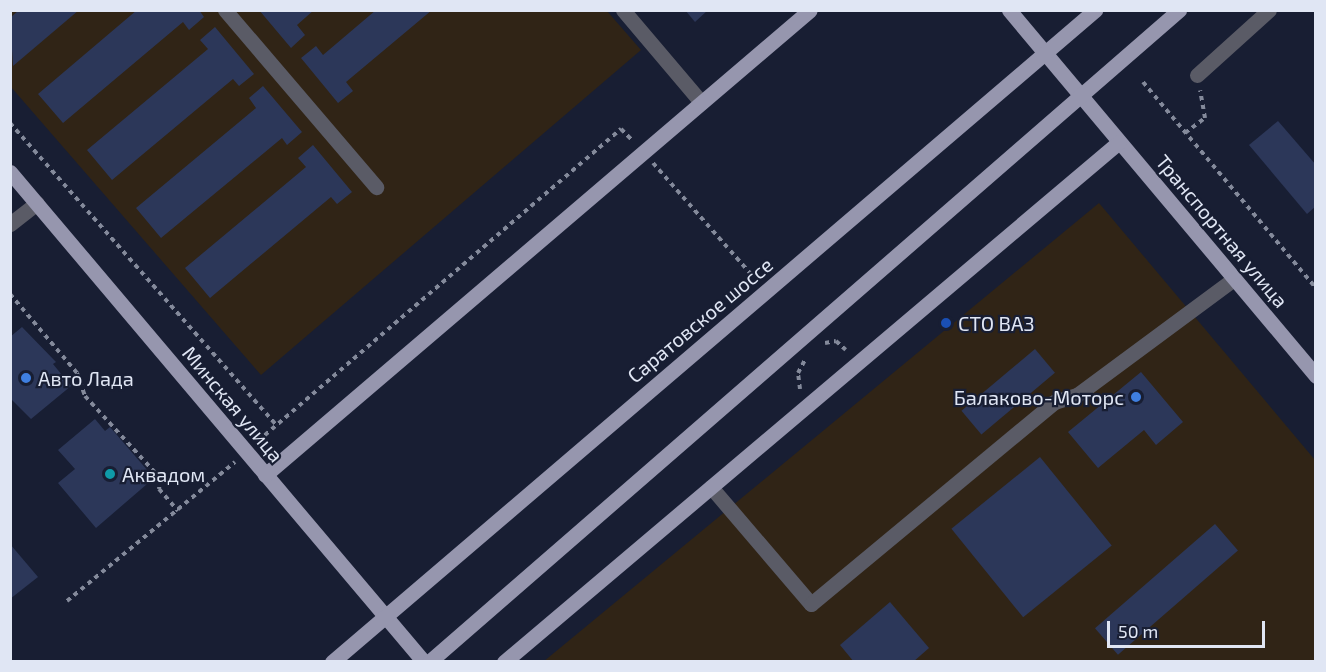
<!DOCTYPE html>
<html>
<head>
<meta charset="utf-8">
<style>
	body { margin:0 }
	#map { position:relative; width:1326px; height:672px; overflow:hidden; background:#181e33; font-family:"Exo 2",sans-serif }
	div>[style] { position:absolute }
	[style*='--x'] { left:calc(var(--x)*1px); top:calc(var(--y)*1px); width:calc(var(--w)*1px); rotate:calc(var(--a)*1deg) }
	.industrial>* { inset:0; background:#302416 }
	.building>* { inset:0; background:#2c3759; transform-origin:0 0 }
	.path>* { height:4px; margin-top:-2px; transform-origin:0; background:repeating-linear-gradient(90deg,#848a9b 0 4.5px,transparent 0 9px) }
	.minor>* { height:15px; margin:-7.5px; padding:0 7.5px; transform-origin:7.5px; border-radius:7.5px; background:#5a5b66 }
	.major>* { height:15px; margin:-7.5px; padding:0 7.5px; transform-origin:7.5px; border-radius:7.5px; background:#9696ae }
	.dots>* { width:16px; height:16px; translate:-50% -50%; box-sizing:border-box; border:3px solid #181e33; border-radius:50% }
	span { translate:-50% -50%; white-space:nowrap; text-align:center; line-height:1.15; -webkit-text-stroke:4.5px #181e33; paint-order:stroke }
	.street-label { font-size:20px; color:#e0e6f4 }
	.poi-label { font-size:20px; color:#e0e6f4 }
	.left { translate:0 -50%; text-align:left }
	.right { translate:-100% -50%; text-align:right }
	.frame { position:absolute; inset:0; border:12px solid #e0e6f4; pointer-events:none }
	.scale { position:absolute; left:1107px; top:621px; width:158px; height:27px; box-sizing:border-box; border:3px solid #e0e6f4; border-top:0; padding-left:8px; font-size:18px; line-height:21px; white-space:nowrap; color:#e0e6f4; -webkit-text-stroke:4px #181e33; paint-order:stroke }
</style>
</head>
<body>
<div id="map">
	<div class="industrial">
		<i style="clip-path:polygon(10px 11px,607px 11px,641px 50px,261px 375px,11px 87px)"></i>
		<i style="clip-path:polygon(1099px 203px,1315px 460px,1315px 661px,543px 662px)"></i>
	</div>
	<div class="building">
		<i style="clip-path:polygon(19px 10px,79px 10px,13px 66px,10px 18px)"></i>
		<i style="clip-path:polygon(137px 10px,199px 10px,204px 17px,189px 30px,183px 22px,63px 123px,38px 94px)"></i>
		<i style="clip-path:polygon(259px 10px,314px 10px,297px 25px,305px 35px,291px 48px)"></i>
		<i style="clip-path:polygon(376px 10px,432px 10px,346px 82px,353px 91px,338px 103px,301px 58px,316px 46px,323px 55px)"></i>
		<i style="clip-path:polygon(685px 10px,708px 10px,695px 22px)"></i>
		<i style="clip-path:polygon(215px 27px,254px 74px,239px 86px,233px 79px,112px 180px,87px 150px,208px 49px,200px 40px)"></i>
		<i style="clip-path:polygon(263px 86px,302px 132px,287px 145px,282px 138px,161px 238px,136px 208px,256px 108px,249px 98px)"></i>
		<i style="clip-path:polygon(1278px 121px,1316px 165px,1316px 206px,1307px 214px,1249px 145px)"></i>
		<i style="clip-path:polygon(313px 145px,352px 192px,337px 204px,331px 197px,210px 298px,185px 268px,306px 167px,298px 158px)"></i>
		<i style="clip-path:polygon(22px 327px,56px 362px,53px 364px,71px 386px,31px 419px,10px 398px,10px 337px)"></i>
		<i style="left:1035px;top:349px;width:31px;height:96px;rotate:50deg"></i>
		<i style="clip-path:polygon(1141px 372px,1183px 422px,1156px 445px,1144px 430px,1098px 468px,1068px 432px)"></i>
		<i style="clip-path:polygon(95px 419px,105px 431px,110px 427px,154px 478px,96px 528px,58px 483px,75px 469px,58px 450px)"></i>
		<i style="left:1040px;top:457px;width:114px;height:114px;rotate:51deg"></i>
		<i style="left:1215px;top:524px;width:35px;height:159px;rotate:49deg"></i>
		<i style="clip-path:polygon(10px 544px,38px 577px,10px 599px)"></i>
		<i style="clip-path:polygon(890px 602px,929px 648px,913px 662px,854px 662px,840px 645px)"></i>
	</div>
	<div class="path">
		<i style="--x:1143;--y:82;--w:269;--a:50"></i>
		<i style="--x:10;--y:123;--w:402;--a:48.6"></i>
		<i style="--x:1185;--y:133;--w:25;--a:-37"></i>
		<i style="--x:1205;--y:118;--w:28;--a:-100"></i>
		<i style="--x:653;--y:163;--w:147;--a:48.6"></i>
		<i style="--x:10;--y:294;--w:104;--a:49.7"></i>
		<i style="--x:77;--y:373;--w:24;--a:71"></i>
		<i style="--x:85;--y:396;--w:111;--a:47.6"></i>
		<i style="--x:160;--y:478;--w:11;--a:95"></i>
		<i style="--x:159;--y:489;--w:29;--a:49"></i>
		<i style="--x:825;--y:343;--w:11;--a:-10"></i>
		<i style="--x:836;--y:341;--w:13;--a:42"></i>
		<i style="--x:800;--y:389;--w:16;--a:-97"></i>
		<i style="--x:798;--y:373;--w:15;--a:-62"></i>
		<i style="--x:258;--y:441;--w:479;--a:-40.7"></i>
		<i style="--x:621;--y:129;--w:16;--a:45"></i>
		<i style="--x:67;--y:601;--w:218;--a:-39.6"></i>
	</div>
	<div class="minor">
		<i style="--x:225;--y:10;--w:233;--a:49.5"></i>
		<i style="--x:623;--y:10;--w:121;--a:49.7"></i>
		<i style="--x:1197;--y:75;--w:97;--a:-42.1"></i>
		<i style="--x:10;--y:224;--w:34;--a:-38"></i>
		<i style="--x:711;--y:487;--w:154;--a:49.5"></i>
		<i style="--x:811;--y:604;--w:316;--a:-39.7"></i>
		<i style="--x:1054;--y:402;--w:24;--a:-17"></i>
		<i style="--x:1077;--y:395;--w:195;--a:-36.5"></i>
	</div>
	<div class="major">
		<i style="--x:1009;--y:10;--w:478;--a:50"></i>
		<i style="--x:10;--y:172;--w:641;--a:49.81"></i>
		<i style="--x:265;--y:475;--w:716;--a:-40.47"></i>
		<i style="--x:332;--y:662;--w:1004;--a:-40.51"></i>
		<i style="--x:429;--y:662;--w:994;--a:-41"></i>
		<i style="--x:504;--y:662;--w:805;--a:-40.22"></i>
	</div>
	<div class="dots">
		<i style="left:946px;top:323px;background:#1a4fb4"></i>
		<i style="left:26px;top:378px;background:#3f7fe0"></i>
		<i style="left:1136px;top:397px;background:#3f7fe0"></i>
		<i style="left:110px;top:474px;background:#0f9aa8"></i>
	</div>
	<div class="street-label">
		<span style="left:1222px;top:231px;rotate:50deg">Транспортная улица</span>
		<span style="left:700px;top:320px;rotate:-40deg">Саратовское шоссе</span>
		<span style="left:233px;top:404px;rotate:50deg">Минская улица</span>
	</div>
	<div class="poi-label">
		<span class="left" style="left:958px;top:323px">СТО ВАЗ</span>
		<span class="left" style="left:38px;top:378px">Авто Лада</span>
		<span class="right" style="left:1124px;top:397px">Балаково-Моторс</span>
		<span class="left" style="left:122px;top:474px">Аквадом</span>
	</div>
	<div class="frame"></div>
	<div class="scale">50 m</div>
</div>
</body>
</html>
